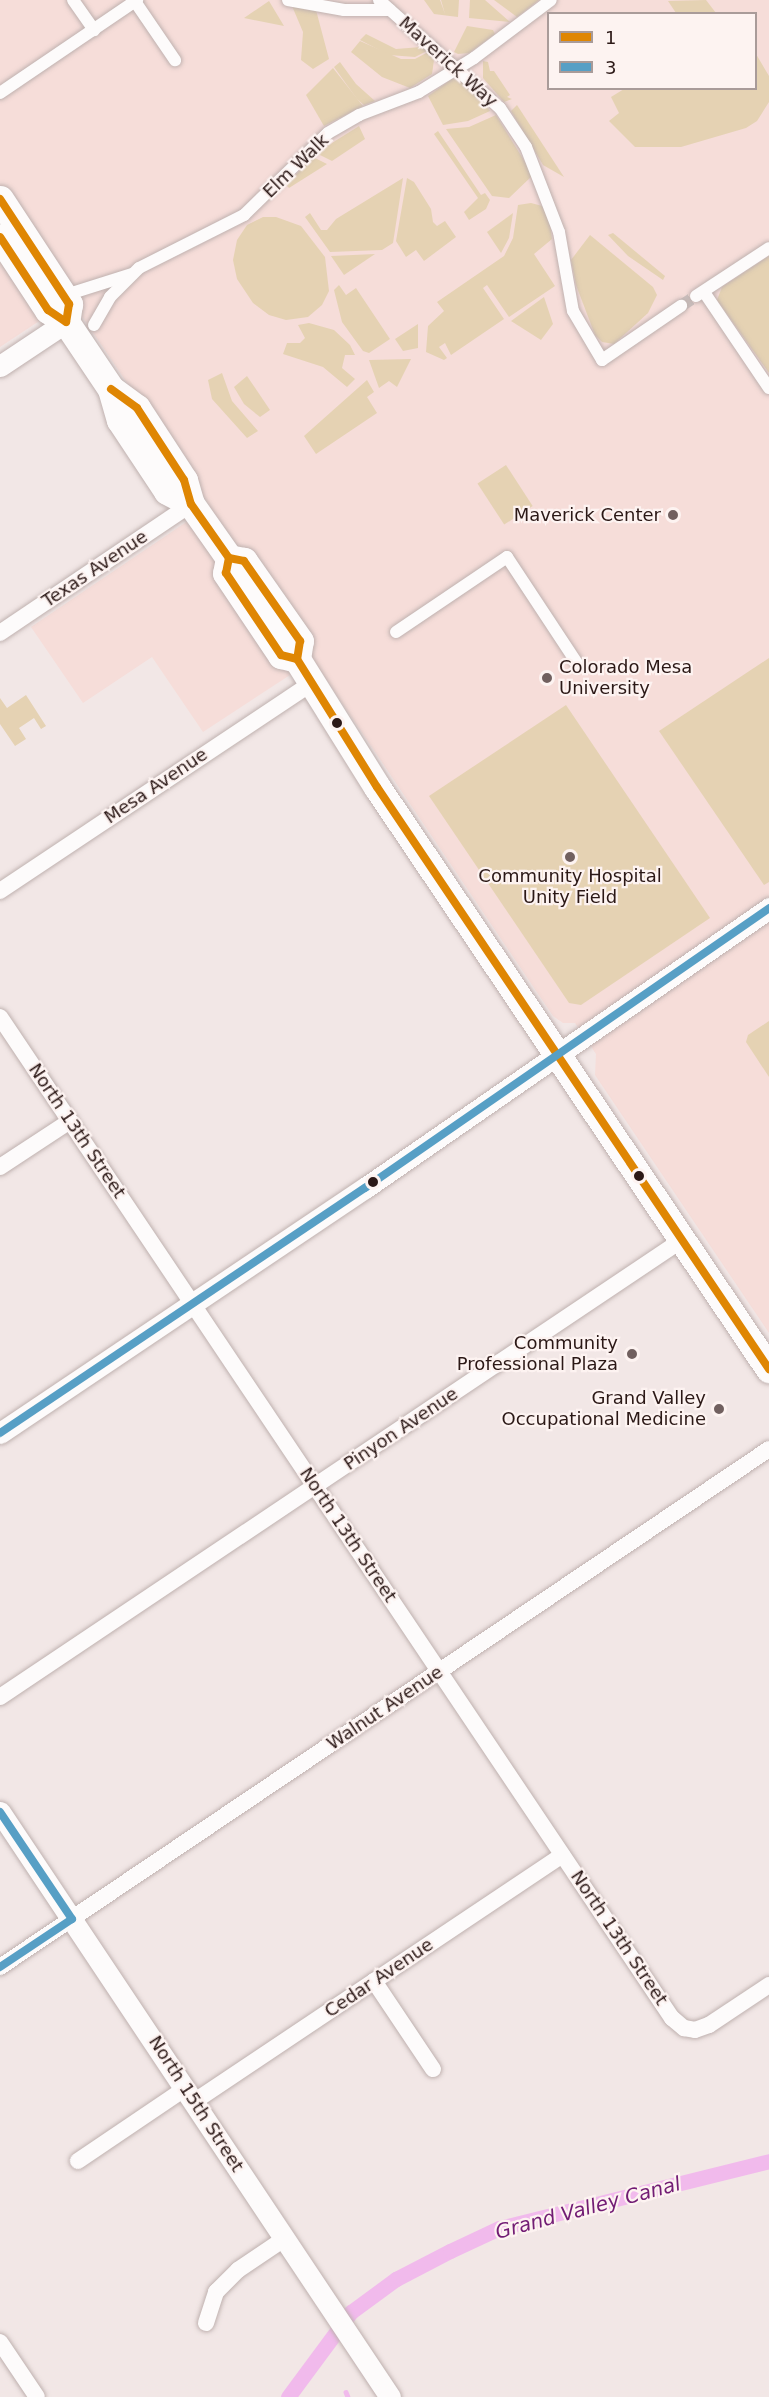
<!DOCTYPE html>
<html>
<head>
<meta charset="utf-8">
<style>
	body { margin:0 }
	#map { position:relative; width:769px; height:2397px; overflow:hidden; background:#f2e7e6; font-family:"DejaVu Sans",sans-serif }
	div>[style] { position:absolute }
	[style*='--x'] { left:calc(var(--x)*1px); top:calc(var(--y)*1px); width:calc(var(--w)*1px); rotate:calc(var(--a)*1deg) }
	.built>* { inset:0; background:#f6ddd9 }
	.green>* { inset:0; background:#e5d2b3; transform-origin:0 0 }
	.stream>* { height:4.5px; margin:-2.25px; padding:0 2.25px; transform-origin:2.25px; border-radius:2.25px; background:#f1baec }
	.canal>* { height:15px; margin:-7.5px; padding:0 7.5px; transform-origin:7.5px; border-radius:7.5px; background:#f1baec }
	.pedestrian-tunnel>* { height:12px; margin-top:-6px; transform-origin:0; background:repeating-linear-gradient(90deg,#cabebc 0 12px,transparent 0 18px) }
	.roads { filter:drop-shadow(0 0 2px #bfb1af) drop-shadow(0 0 2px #bfb1af) }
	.pedestrian>* { height:12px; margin:-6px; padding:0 6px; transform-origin:6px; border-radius:6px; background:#fdfbfb }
	.minor>* { height:16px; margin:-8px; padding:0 8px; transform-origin:8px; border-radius:8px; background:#fdfbfb }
	.tertiary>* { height:21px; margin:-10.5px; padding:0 10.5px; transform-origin:10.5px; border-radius:10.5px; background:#fdfbfb }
	.primary>* { height:27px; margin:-13.5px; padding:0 13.5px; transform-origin:13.5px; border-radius:13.5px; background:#fdfbfb }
	.bus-1>* { height:8px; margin:-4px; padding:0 4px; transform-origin:4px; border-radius:4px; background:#df8603 }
	.bus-2>* { height:8px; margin:-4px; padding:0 4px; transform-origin:4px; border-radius:4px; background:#579fc5 }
	.dots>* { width:16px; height:16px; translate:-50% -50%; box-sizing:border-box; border:3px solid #fdf3f1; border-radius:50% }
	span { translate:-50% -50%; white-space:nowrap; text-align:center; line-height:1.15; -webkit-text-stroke:4.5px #fdf3f1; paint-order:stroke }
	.street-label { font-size:18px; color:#2b1816 }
	.poi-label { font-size:18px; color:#2b1816 }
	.right { translate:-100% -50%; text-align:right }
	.left { translate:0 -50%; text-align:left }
	.water-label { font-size:20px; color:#721c74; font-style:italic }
	.legend { position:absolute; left:547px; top:12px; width:210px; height:78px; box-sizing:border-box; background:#fdf3f1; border:2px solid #a99b99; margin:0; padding:8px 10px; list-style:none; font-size:18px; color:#2b1816 }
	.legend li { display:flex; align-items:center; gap:12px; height:30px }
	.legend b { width:30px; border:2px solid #a99b99 }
</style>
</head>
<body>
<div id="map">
	<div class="built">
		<i style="clip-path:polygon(evenodd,0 0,769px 0,769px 1333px,595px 1075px,596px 1054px,575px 1023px,563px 1023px,553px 1016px,313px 660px,203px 732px,152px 657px,83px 703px,31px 627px,210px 506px,71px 300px,0 347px,0 0,548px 14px,756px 14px,756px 88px,548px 88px,548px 14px)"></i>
	</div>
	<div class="green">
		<i style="clip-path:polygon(424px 0,440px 0,445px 14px,441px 0,459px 0,458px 17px,434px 14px)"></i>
		<i style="clip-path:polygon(470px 0,485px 0,510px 22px,469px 18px)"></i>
		<i style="clip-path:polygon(494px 0,539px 0,517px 17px)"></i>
		<i style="clip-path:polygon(706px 0,716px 13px,676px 13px,668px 1px)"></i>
		<i style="clip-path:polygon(269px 1px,284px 26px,244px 18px)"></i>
		<i style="clip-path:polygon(292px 6px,316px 10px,329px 59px,313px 69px,301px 60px,303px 32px)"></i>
		<i style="clip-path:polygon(467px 26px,493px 30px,495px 34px,469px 53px,458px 54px,454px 52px)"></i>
		<i style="clip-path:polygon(366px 34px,396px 49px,421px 47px,427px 51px,415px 57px,389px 55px,360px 40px)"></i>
		<i style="clip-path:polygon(360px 41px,401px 59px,415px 59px,428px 52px,434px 60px,432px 74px,410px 88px,382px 77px,351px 52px)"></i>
		<i style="clip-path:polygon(756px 54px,769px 76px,769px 102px,757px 121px,746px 128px,681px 147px,635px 147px,609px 121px,619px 113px,611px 97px,624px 89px,756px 88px)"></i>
		<i style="clip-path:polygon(483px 61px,488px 62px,490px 71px,494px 71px,510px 95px,507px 97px,512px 99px,504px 102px,483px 78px)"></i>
		<i style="clip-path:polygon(340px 62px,356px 84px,375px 101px,364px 105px,357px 99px,334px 67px)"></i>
		<i style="clip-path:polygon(333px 68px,363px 106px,324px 126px,306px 95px)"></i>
		<i style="clip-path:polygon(452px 79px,461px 80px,479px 94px,490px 111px,468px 121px,443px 125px,428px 96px)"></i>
		<i style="clip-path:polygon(517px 105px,564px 177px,543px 165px,511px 111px)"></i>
		<i style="clip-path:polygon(496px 115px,533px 175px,509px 198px,492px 196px,446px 129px,469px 127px)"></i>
		<i style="clip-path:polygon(359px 126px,365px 139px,332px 161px,316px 153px)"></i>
		<i style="clip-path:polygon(438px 131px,481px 195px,485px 193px,490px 200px,486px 209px,469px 220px,464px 212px,478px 198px,434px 134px)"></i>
		<i style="clip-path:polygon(313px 157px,327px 164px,289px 188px,286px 185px)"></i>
		<i style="clip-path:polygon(403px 178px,393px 243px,382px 250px,330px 252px,305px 217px,310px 213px,321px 230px,327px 230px,336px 219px)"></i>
		<i style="clip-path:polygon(407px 178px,414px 182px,431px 209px,433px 222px,437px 226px,445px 221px,456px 237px,424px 261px,416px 250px,406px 257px,396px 241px)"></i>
		<i style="clip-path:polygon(531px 203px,546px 207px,549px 216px,552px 239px,534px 254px,555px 286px,509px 317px,487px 285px,483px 288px,504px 319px,451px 355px,445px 343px,439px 347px,447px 358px,444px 360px,426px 352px,428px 326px,444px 311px,437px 302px,504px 256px,513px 238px,518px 205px)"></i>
		<i style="clip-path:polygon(513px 213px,509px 238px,501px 253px,487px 232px)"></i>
		<i style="clip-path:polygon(263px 217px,276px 217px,301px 226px,325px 257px,329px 291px,322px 305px,308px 317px,286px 320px,269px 315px,253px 303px,237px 279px,233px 260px,237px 240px,247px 225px)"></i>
		<i style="clip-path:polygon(613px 233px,665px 276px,663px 280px,628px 256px,608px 235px)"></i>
		<i style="clip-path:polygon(590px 235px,653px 287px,657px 295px,648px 313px,614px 344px,602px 342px,595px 335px,576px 285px,571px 260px)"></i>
		<i style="clip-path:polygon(375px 254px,344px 275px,331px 256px)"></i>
		<i style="clip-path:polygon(769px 256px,769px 373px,717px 300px,722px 287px)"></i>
		<i style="clip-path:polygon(339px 285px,346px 295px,356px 288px,390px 339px,369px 353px,363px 351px,342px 322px,334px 290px)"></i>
		<i style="clip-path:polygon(544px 297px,553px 324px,541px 340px,511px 321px)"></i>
		<i style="clip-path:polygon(309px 323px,334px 330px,350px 345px,355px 355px,345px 355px,342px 368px,355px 379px,347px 387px,323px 367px,283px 354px,287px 343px,300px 343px,305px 338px,298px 325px)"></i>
		<i style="clip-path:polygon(418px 324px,418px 348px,403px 351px,395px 339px)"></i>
		<i style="clip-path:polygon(411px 359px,397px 387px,389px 381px,379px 388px,369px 360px)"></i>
		<i style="clip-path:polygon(222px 373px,232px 401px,258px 431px,247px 438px,212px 399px,208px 380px)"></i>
		<i style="clip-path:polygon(247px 376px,270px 410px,260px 417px,244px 404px,234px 387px)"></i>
		<i style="clip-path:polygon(367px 380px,374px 392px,367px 397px,377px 413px,316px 454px,304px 436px)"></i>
		<i style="left:506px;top:465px;width:49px;height:34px;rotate:57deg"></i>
		<i style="clip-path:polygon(769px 658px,769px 882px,764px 885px,659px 731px)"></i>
		<i style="clip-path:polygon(26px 695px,46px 726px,41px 729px,34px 718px,19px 728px,26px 739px,15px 746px,0 724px,0 698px,7px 708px)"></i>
		<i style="clip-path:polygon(566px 705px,710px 918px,581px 1005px,569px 1003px,429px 796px)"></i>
		<i style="clip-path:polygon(769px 1021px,769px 1077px,746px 1042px,748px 1035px)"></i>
	</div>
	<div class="stream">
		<i style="--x:346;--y:2392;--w:5;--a:68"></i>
	</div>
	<div class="canal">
		<i style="--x:288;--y:2397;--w:106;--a:-53.5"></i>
		<i style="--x:351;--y:2312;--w:56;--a:-36.3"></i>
		<i style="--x:396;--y:2279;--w:61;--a:-27.4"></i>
		<i style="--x:450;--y:2251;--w:54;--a:-25.1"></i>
		<i style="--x:499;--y:2228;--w:278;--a:-13.9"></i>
	</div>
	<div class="pedestrian-tunnel">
		<i style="--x:681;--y:306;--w:18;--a:-34"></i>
	</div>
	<div class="roads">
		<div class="pedestrian">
			<i style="--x:73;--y:0;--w:37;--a:55"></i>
			<i style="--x:134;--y:0;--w:73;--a:55.7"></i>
			<i style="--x:288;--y:0;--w:57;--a:10.1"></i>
			<i style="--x:344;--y:10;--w:46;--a:0"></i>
			<i style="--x:379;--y:0;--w:162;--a:41.8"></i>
			<i style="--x:500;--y:108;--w:47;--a:56.3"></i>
			<i style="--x:526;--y:147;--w:91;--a:68.8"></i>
			<i style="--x:559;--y:232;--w:80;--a:80"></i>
			<i style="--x:573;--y:311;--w:57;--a:59.4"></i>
			<i style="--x:602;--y:360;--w:96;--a:-34.4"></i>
			<i style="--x:0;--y:93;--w:166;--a:-34.2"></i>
			<i style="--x:704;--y:292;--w:116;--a:55.9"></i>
			<i style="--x:72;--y:293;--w:63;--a:-17.6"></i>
			<i style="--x:696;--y:296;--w:87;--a:-33.3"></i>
			<i style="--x:94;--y:325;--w:32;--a:-60"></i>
			<i style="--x:110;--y:297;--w:41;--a:-45"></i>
			<i style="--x:139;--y:268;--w:118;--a:-26.8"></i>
			<i style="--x:244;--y:215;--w:117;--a:-44.3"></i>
			<i style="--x:328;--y:133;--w:36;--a:-30"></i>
			<i style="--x:359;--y:115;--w:64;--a:-21"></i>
			<i style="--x:419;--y:92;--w:65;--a:-31.7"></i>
			<i style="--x:474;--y:58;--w:96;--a:-37"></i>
			<i style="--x:396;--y:632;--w:134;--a:-34"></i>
			<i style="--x:507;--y:557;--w:127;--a:56.6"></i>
		</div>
		<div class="minor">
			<i style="--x:0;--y:633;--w:230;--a:-34"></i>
			<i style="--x:0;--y:891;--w:375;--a:-33.7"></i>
			<i style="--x:0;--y:1017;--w:1206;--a:56.13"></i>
			<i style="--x:672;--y:2018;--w:16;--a:40"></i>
			<i style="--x:684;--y:2028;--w:11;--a:10"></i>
			<i style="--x:695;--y:2030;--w:15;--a:-20"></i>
			<i style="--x:709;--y:2025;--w:72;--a:-33.7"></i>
			<i style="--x:0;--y:1167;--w:84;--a:-33.3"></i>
			<i style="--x:0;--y:1697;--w:821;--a:-33.83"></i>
			<i style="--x:0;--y:1967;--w:927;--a:-33.96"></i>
			<i style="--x:374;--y:1981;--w:106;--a:56.2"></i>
			<i style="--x:195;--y:2101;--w:442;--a:-33.8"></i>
			<i style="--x:78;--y:2161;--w:130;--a:-34.1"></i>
			<i style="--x:206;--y:2323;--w:33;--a:-72"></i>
			<i style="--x:216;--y:2292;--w:31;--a:-45"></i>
			<i style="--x:238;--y:2270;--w:55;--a:-34"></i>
			<i style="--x:0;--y:2342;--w:66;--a:56.1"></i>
		</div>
		<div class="tertiary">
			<i style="--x:0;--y:366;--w:79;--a:-33.7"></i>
			<i style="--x:0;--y:1433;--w:440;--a:-33.9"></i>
			<i style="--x:365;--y:1188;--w:492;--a:-34.7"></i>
			<i style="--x:0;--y:1812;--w:703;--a:56.31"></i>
		</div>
		<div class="primary">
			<i style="--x:0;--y:199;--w:126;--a:56.7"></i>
			<i style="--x:69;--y:304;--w:18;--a:99"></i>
			<i style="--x:66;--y:322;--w:22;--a:-146"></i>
			<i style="--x:48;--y:310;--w:87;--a:-123.3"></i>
			<i style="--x:66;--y:322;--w:81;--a:56.1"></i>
			<i style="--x:111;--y:389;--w:32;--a:74"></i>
			<i style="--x:120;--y:420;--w:85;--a:56.5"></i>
			<i style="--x:167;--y:491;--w:27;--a:28"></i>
			<i style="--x:111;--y:389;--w:32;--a:36"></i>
			<i style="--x:137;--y:408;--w:86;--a:56.9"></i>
			<i style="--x:184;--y:480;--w:25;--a:74"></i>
			<i style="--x:191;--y:504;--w:66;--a:54.9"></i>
			<i style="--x:229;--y:558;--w:15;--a:101"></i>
			<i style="--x:226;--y:573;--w:99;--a:56.1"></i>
			<i style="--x:281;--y:655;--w:16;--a:14"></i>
			<i style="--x:297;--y:659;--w:18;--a:-81"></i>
			<i style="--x:300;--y:641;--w:98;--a:-125"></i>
			<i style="--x:244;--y:561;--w:15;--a:-169"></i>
			<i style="--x:297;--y:659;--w:151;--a:58"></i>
			<i style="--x:377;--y:787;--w:702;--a:56.04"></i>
		</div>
	</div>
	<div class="bus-1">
		<i style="--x:0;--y:199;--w:126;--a:56.7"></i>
		<i style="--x:69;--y:304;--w:18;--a:99"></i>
		<i style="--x:66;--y:322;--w:22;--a:-146"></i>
		<i style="--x:48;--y:310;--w:87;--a:-123.3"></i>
		<i style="--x:111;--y:389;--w:32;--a:36"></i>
		<i style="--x:137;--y:408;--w:86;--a:56.9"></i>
		<i style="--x:184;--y:480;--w:25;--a:74"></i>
		<i style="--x:191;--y:504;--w:66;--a:54.9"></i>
		<i style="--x:229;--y:558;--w:15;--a:11"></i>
		<i style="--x:244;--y:561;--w:98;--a:55"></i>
		<i style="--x:300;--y:641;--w:18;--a:99"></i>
		<i style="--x:297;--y:659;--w:16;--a:-166"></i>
		<i style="--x:281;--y:655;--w:99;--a:-123.9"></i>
		<i style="--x:226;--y:573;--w:15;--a:-79"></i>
		<i style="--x:297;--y:659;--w:151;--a:58"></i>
		<i style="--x:377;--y:787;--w:702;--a:56.04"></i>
	</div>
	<div class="bus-2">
		<i style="--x:0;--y:1433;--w:440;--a:-33.9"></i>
		<i style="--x:365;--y:1188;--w:492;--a:-34.7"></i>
		<i style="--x:0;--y:1812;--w:129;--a:56.1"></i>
		<i style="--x:72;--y:1919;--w:87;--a:146.3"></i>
	</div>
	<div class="dots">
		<i style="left:673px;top:515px;background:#71605f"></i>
		<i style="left:547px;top:678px;background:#71605f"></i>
		<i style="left:337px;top:723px;background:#2b1816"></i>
		<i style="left:570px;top:857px;background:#71605f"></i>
		<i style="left:639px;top:1176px;background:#2b1816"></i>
		<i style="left:373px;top:1182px;background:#2b1816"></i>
		<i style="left:632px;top:1354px;background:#71605f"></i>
		<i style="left:719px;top:1409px;background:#71605f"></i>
	</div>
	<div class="street-label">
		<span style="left:448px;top:62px;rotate:42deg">Maverick Way</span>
		<span style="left:296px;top:166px;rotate:-44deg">Elm Walk</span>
		<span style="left:95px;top:569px;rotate:-34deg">Texas Avenue</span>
		<span style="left:156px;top:786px;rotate:-34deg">Mesa Avenue</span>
		<span style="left:77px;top:1131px;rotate:56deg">North 13th Street</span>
		<span style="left:401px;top:1429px;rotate:-34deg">Pinyon Avenue</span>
		<span style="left:348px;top:1535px;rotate:56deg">North 13th Street</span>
		<span style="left:385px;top:1708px;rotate:-34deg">Walnut Avenue</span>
		<span style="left:619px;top:1938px;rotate:56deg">North 13th Street</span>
		<span style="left:379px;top:1978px;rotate:-34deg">Cedar Avenue</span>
		<span style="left:196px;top:2104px;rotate:57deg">North 15th Street</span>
	</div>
	<div class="poi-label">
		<span class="right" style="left:661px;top:515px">Maverick Center</span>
		<span class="left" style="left:559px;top:678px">Colorado Mesa<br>University</span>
		<span style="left:570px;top:887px">Community Hospital<br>Unity Field</span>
		<span class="right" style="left:618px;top:1354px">Community<br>Professional Plaza</span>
		<span class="right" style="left:706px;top:1409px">Grand Valley<br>Occupational Medicine</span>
	</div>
	<div class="water-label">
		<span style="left:588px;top:2208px;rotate:-15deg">Grand Valley Canal</span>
	</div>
	<ul class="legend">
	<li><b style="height:8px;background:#df8603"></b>1</li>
	<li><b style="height:8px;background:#579fc5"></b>3</li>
	</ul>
</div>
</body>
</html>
